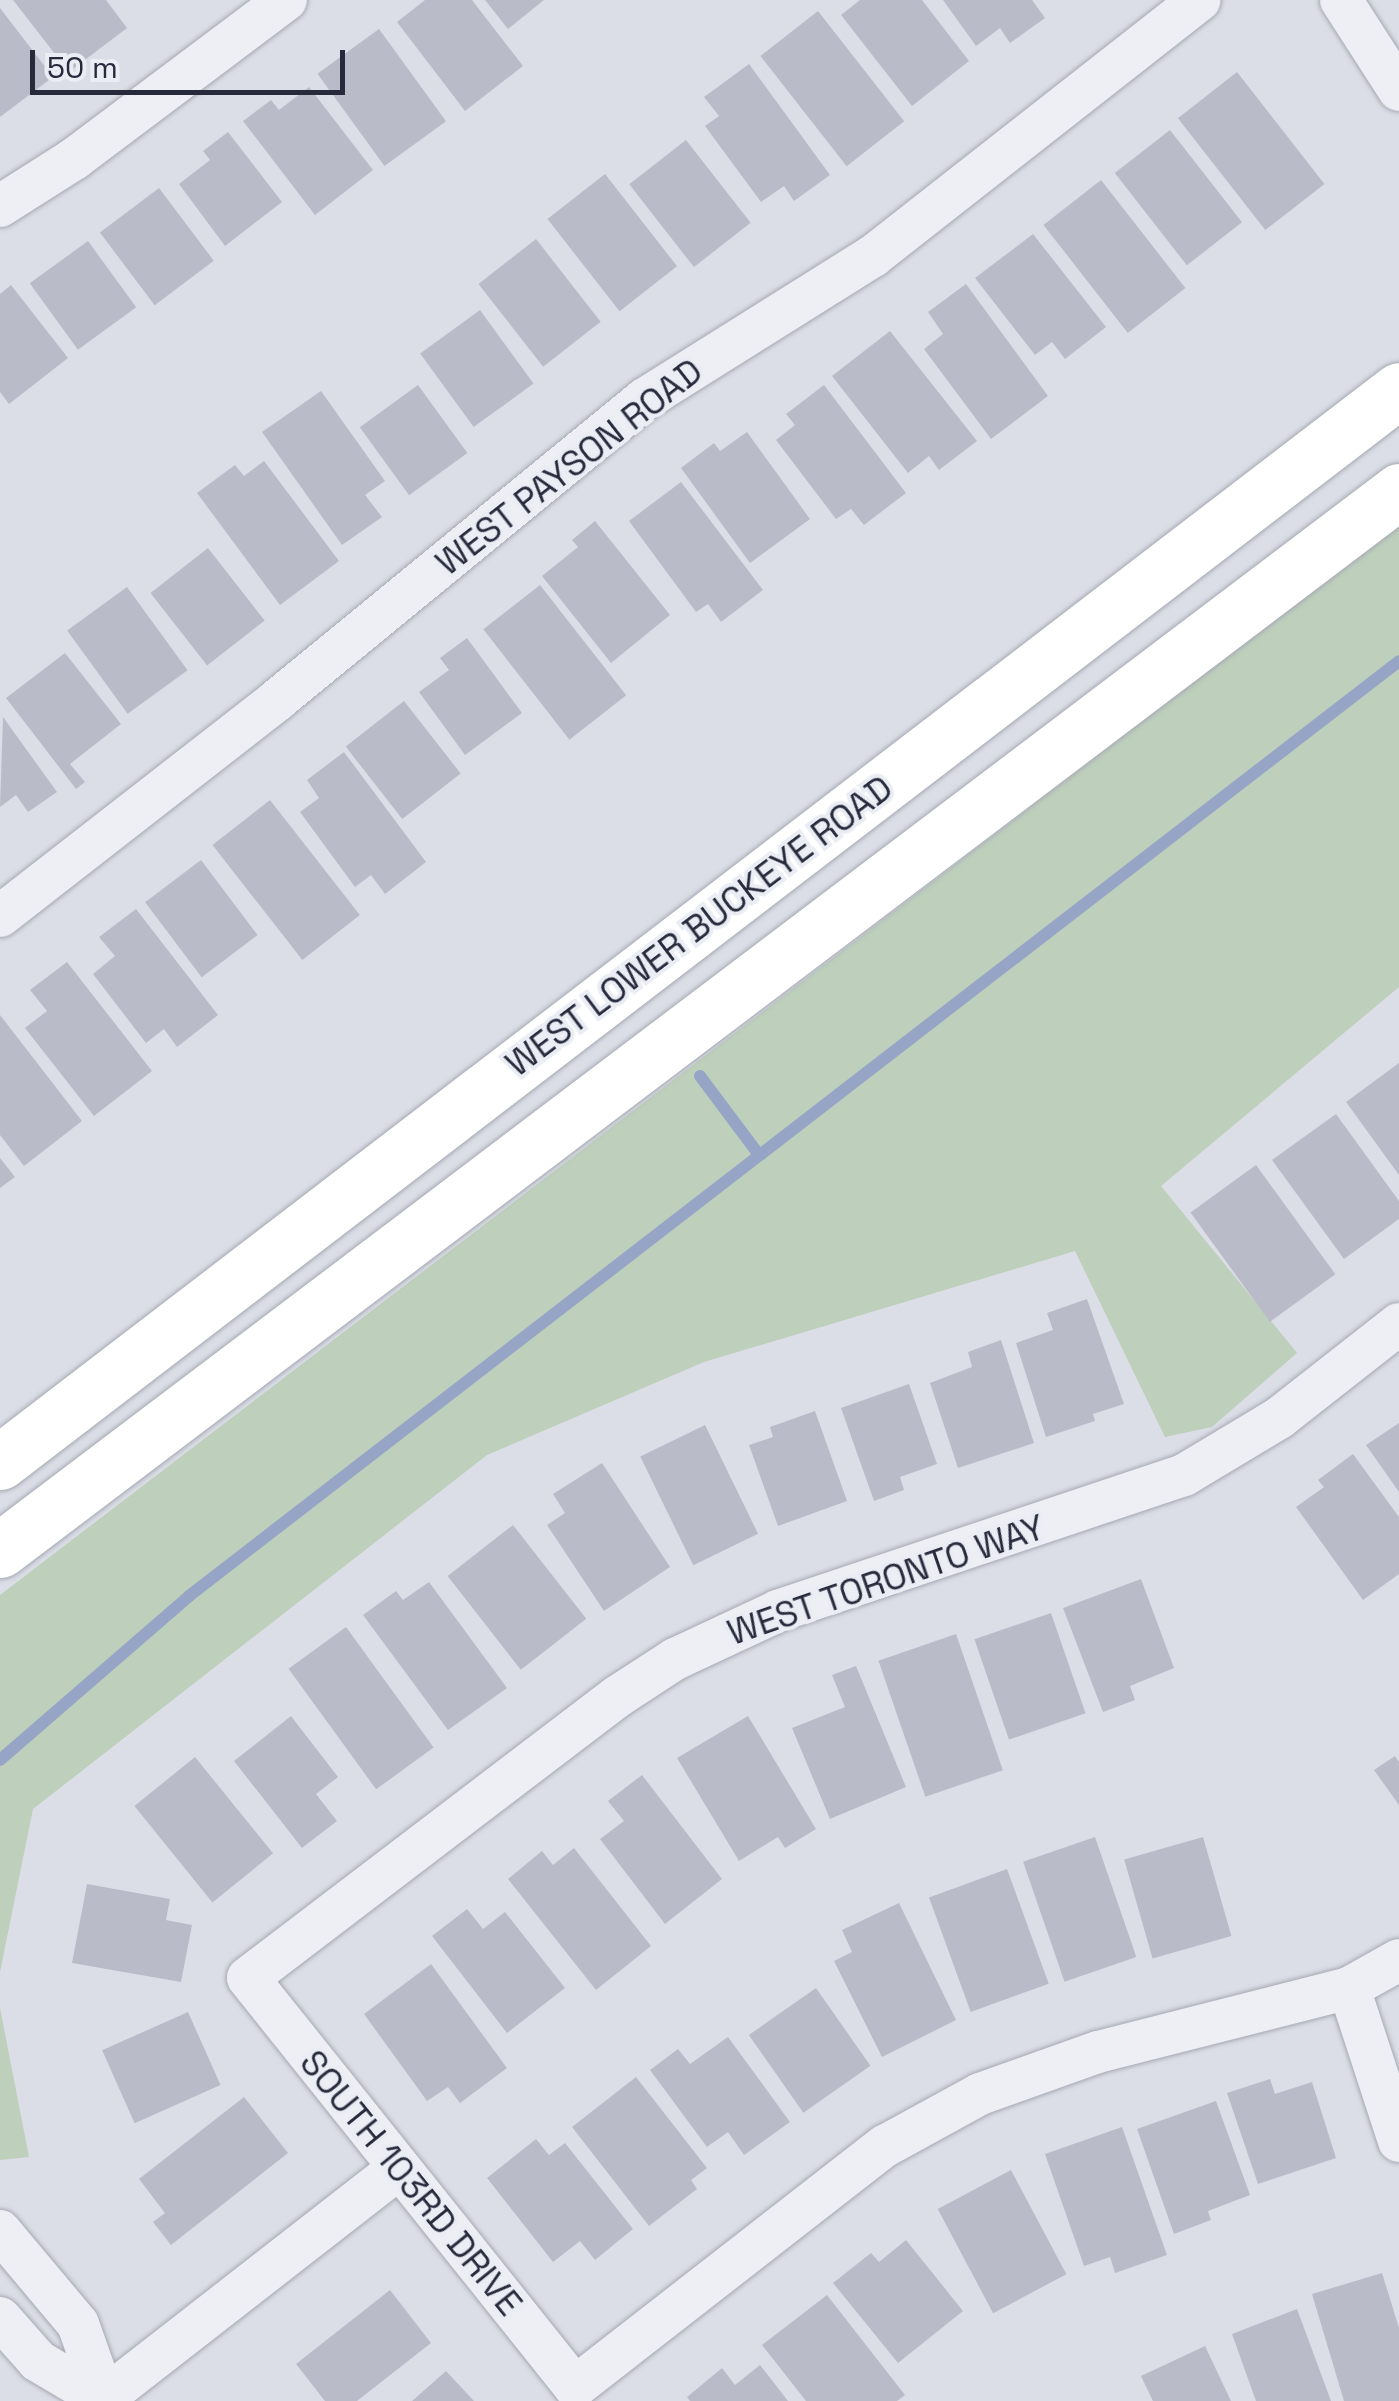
<!DOCTYPE html>
<html>
<head>
<meta charset="utf-8">
<style>
	body { margin:0 }
	#map { position:relative; width:1399px; height:2401px; overflow:hidden; background:#dbdee6; font-family:"Space Grotesk",sans-serif }
	div>[style] { position:absolute }
	[style*='--x'] { left:calc(var(--x)*1px); top:calc(var(--y)*1px); width:calc(var(--w)*1px); rotate:calc(var(--a)*1deg) }
	.green>* { inset:0; background:#becfbc }
	.stream>* { height:12px; margin:-6px; padding:0 6px; transform-origin:6px; border-radius:6px; background:#96a5c6 }
	.building>* { inset:0; background:#b9bcc8; transform-origin:0 0 }
	.roads { filter:drop-shadow(0 0 2px #a5a8b3) drop-shadow(0 0 2px #a5a8b3) }
	.street>* { height:42px; margin:-21px; padding:0 21px; transform-origin:21px; border-radius:21px; background:#eeeff4 }
	.secondary>* { height:55px; margin:-27.5px; padding:0 27.5px; transform-origin:27.5px; border-radius:27.5px; background:#fff }
	span { translate:-50% -50%; white-space:nowrap; text-align:center; line-height:1.15; -webkit-text-stroke:8px #eaedf4; paint-order:stroke }
	.street-label { font-size:35px; color:#262a3b }
	.scale { position:absolute; left:30px; top:50px; width:315px; height:45px; box-sizing:border-box; border:5px solid #262a3b; border-top:0; padding-left:12px; font-size:30px; line-height:35px; white-space:nowrap; color:#262a3b; -webkit-text-stroke:8px #eaedf4; paint-order:stroke }
</style>
</head>
<body>
<div id="map">
	<div class="green">
		<i style="clip-path:polygon(1399px 525px,1399px 987px,1161px 1186px,1297px 1353px,1212px 1427px,1165px 1437px,1075px 1251px,704px 1362px,487px 1455px,33px 1809px,0 1972px,0 1595px)"></i>
		<i style="clip-path:polygon(0 2008px,29px 2157px,0 2160px)"></i>
	</div>
	<div class="stream">
		<i style="--x:700;--y:1076;--w:99;--a:53.2"></i>
		<i style="--x:0;--y:1760;--w:250;--a:-40.9"></i>
		<i style="--x:189;--y:1596;--w:1529;--a:-37.69"></i>
	</div>
	<div class="building">
		<i style="clip-path:polygon(13px 0,106px 0,127px 28px,69px 72px)"></i>
		<i style="clip-path:polygon(425px 0,472px 0,523px 66px,465px 111px,397px 22px)"></i>
		<i style="clip-path:polygon(485px 0,544px 0,508px 29px)"></i>
		<i style="clip-path:polygon(860px 0,922px 0,969px 61px,912px 106px,841px 15px)"></i>
		<i style="clip-path:polygon(943px 0,1032px 0,1045px 18px,1010px 43px,1000px 28px,976px 46px)"></i>
		<i style="clip-path:polygon(0 8px,53px 77px,0 117px)"></i>
		<i style="left:818px;top:11px;width:140px;height:73px;rotate:52deg"></i>
		<i style="left:379px;top:29px;width:114px;height:76px;rotate:54deg"></i>
		<i style="clip-path:polygon(749px 64px,830px 175px,794px 201px,784px 186px,761px 202px,705px 126px,719px 116px,704px 97px)"></i>
		<i style="left:1237px;top:72px;width:142px;height:75px;rotate:52deg"></i>
		<i style="clip-path:polygon(309px 87px,373px 170px,315px 215px,243px 121px,271px 100px,279px 110px)"></i>
		<i style="left:1170px;top:130px;width:117px;height:70px;rotate:52deg"></i>
		<i style="clip-path:polygon(228px 132px,282px 202px,225px 246px,179px 184px,210px 160px,203px 151px)"></i>
		<i style="left:686px;top:140px;width:105px;height:72px;rotate:52deg"></i>
		<i style="left:605px;top:174px;width:117px;height:73px;rotate:52deg"></i>
		<i style="left:1101px;top:180px;width:137px;height:73px;rotate:52deg"></i>
		<i style="left:159px;top:188px;width:91px;height:74px;rotate:53deg"></i>
		<i style="clip-path:polygon(1033px 234px,1106px 327px,1065px 359px,1052px 342px,1035px 355px,975px 278px)"></i>
		<i style="left:536px;top:239px;width:105px;height:73px;rotate:52deg"></i>
		<i style="left:88px;top:241px;width:82px;height:72px;rotate:54deg"></i>
		<i style="clip-path:polygon(966px 284px,1048px 396px,991px 439px,924px 349px,943px 334px,928px 312px)"></i>
		<i style="clip-path:polygon(11px 285px,68px 358px,9px 404px,0 392px,0 294px)"></i>
		<i style="left:480px;top:310px;width:91px;height:74px;rotate:54deg"></i>
		<i style="clip-path:polygon(890px 331px,977px 441px,939px 470px,929px 456px,908px 473px,832px 376px)"></i>
		<i style="left:418px;top:385px;width:84px;height:72px;rotate:54deg"></i>
		<i style="clip-path:polygon(824px 385px,906px 493px,864px 525px,851px 509px,836px 519px,776px 440px,795px 425px,786px 414px)"></i>
		<i style="clip-path:polygon(321px 391px,385px 481px,365px 495px,382px 517px,342px 545px,262px 432px)"></i>
		<i style="clip-path:polygon(747px 432px,810px 519px,750px 563px,681px 468px,714px 443px,720px 451px)"></i>
		<i style="clip-path:polygon(264px 461px,339px 561px,280px 605px,197px 493px,235px 465px,244px 476px)"></i>
		<i style="clip-path:polygon(681px 482px,763px 590px,721px 622px,708px 604px,696px 612px,629px 521px)"></i>
		<i style="clip-path:polygon(595px 521px,670px 615px,611px 663px,542px 576px,578px 547px,572px 540px)"></i>
		<i style="left:208px;top:548px;width:92px;height:73px;rotate:52deg"></i>
		<i style="left:540px;top:585px;width:140px;height:72px;rotate:52deg"></i>
		<i style="left:127px;top:587px;width:103px;height:74px;rotate:54deg"></i>
		<i style="clip-path:polygon(467px 638px,522px 713px,465px 755px,419px 692px,449px 670px,440px 658px)"></i>
		<i style="clip-path:polygon(65px 653px,121px 724px,70px 764px,85px 782px,76px 789px,6px 698px)"></i>
		<i style="left:404px;top:701px;width:92px;height:74px;rotate:52deg"></i>
		<i style="clip-path:polygon(3px 717px,57px 792px,28px 812px,16px 795px,0 807px)"></i>
		<i style="clip-path:polygon(344px 752px,426px 862px,385px 894px,371px 875px,355px 887px,300px 812px,319px 798px,307px 780px)"></i>
		<i style="left:270px;top:800px;width:146px;height:73px;rotate:52deg"></i>
		<i style="left:201px;top:860px;width:94px;height:70px;rotate:53deg"></i>
		<i style="clip-path:polygon(136px 909px,218px 1015px,177px 1047px,164px 1029px,146px 1043px,93px 974px,115px 956px,99px 937px)"></i>
		<i style="clip-path:polygon(67px 962px,152px 1071px,94px 1116px,25px 1028px,47px 1011px,30px 990px)"></i>
		<i style="clip-path:polygon(0 1015px,82px 1121px,24px 1166px,0 1135px)"></i>
		<i style="clip-path:polygon(1399px 1063px,1399px 1175px,1346px 1102px)"></i>
		<i style="clip-path:polygon(1336px 1114px,1399px 1201px,1399px 1219px,1344px 1259px,1272px 1160px)"></i>
		<i style="clip-path:polygon(0 1158px,15px 1177px,0 1188px)"></i>
		<i style="left:1256px;top:1165px;width:135px;height:81px;rotate:54deg"></i>
		<i style="clip-path:polygon(1087px 1299px,1124px 1404px,1093px 1414px,1095px 1421px,1046px 1437px,1016px 1343px,1053px 1330px,1047px 1313px)"></i>
		<i style="clip-path:polygon(1001px 1340px,1034px 1443px,958px 1468px,930px 1383px,972px 1367px,968px 1352px)"></i>
		<i style="clip-path:polygon(909px 1384px,937px 1464px,900px 1477px,904px 1490px,874px 1501px,841px 1408px)"></i>
		<i style="clip-path:polygon(815px 1411px,847px 1501px,778px 1526px,749px 1445px,773px 1437px,770px 1427px)"></i>
		<i style="clip-path:polygon(1399px 1423px,1399px 1492px,1366px 1445px)"></i>
		<i style="left:705px;top:1425px;width:121px;height:72px;rotate:64deg"></i>
		<i style="clip-path:polygon(1353px 1454px,1399px 1517px,1399px 1574px,1363px 1600px,1296px 1507px,1324px 1487px,1318px 1480px)"></i>
		<i style="clip-path:polygon(602px 1463px,670px 1567px,604px 1611px,547px 1525px,565px 1513px,553px 1494px)"></i>
		<i style="left:513px;top:1525px;width:119px;height:83px;rotate:52deg"></i>
		<i style="clip-path:polygon(1141px 1579px,1174px 1668px,1130px 1686px,1135px 1700px,1103px 1712px,1063px 1608px)"></i>
		<i style="clip-path:polygon(429px 1582px,507px 1688px,448px 1730px,363px 1615px,396px 1591px,403px 1600px)"></i>
		<i style="left:1051px;top:1613px;width:106px;height:81px;rotate:71deg"></i>
		<i style="left:346px;top:1627px;width:149px;height:71px;rotate:54deg"></i>
		<i style="left:956px;top:1634px;width:144px;height:82px;rotate:71deg"></i>
		<i style="clip-path:polygon(856px 1666px,906px 1787px,830px 1819px,792px 1728px,845px 1707px,832px 1675px)"></i>
		<i style="clip-path:polygon(291px 1716px,338px 1777px,316px 1794px,337px 1821px,302px 1848px,234px 1761px)"></i>
		<i style="clip-path:polygon(748px 1716px,816px 1829px,785px 1848px,778px 1837px,739px 1861px,677px 1758px)"></i>
		<i style="clip-path:polygon(1395px 1756px,1399px 1762px,1399px 1805px,1374px 1770px)"></i>
		<i style="left:195px;top:1757px;width:124px;height:78px;rotate:51deg"></i>
		<i style="clip-path:polygon(642px 1775px,722px 1879px,665px 1924px,600px 1839px,624px 1821px,608px 1801px)"></i>
		<i style="left:1095px;top:1837px;width:127px;height:76px;rotate:71deg"></i>
		<i style="left:1203px;top:1837px;width:103px;height:82px;rotate:74deg"></i>
		<i style="clip-path:polygon(574px 1848px,651px 1946px,596px 1990px,508px 1879px,542px 1851px,553px 1865px)"></i>
		<i style="left:1007px;top:1869px;width:122px;height:83px;rotate:70deg"></i>
		<i style="clip-path:polygon(87px 1884px,170px 1899px,166px 1920px,192px 1925px,181px 1982px,72px 1963px)"></i>
		<i style="clip-path:polygon(899px 1903px,956px 2020px,882px 2057px,834px 1961px,852px 1952px,842px 1930px)"></i>
		<i style="clip-path:polygon(467px 1909px,483px 1929px,505px 1912px,565px 1988px,507px 2033px,432px 1936px)"></i>
		<i style="clip-path:polygon(431px 1964px,507px 2068px,460px 2103px,448px 2087px,427px 2101px,364px 2014px)"></i>
		<i style="left:816px;top:1988px;width:95px;height:82px;rotate:55deg"></i>
		<i style="left:188px;top:2012px;width:80px;height:94px;rotate:66deg"></i>
		<i style="clip-path:polygon(728px 2037px,790px 2122px,744px 2155px,728px 2132px,707px 2147px,650px 2070px,678px 2049px,690px 2064px)"></i>
		<i style="clip-path:polygon(636px 2077px,707px 2168px,691px 2180px,697px 2189px,649px 2226px,572px 2127px)"></i>
		<i style="clip-path:polygon(1270px 2079px,1275px 2094px,1312px 2082px,1336px 2158px,1258px 2184px,1227px 2093px)"></i>
		<i style="clip-path:polygon(244px 2097px,288px 2153px,171px 2245px,153px 2222px,165px 2213px,139px 2179px)"></i>
		<i style="clip-path:polygon(1216px 2101px,1250px 2195px,1208px 2211px,1211px 2220px,1174px 2234px,1137px 2129px)"></i>
		<i style="clip-path:polygon(1122px 2127px,1167px 2255px,1115px 2273px,1110px 2257px,1084px 2266px,1045px 2154px)"></i>
		<i style="clip-path:polygon(536px 2139px,549px 2155px,565px 2143px,633px 2229px,595px 2260px,580px 2241px,553px 2262px,487px 2178px)"></i>
		<i style="left:1011px;top:2170px;width:118px;height:83px;rotate:62deg"></i>
		<i style="clip-path:polygon(906px 2240px,963px 2311px,898px 2363px,833px 2283px,871px 2253px,879px 2262px)"></i>
		<i style="clip-path:polygon(1382px 2273px,1399px 2328px,1399px 2401px,1344px 2401px,1312px 2294px)"></i>
		<i style="clip-path:polygon(390px 2290px,431px 2343px,357px 2401px,325px 2401px,296px 2364px)"></i>
		<i style="clip-path:polygon(827px 2295px,905px 2395px,897px 2401px,806px 2401px,762px 2345px)"></i>
		<i style="clip-path:polygon(1297px 2309px,1331px 2401px,1256px 2401px,1232px 2334px)"></i>
		<i style="clip-path:polygon(1205px 2346px,1231px 2401px,1153px 2401px,1141px 2376px)"></i>
		<i style="clip-path:polygon(760px 2365px,788px 2401px,690px 2401px,687px 2397px,722px 2368px,735px 2385px)"></i>
		<i style="clip-path:polygon(446px 2371px,474px 2401px,412px 2401px)"></i>
	</div>
	<div class="roads">
		<div class="street">
			<i style="--x:1341;--y:0;--w:107;--a:57.2"></i>
			<i style="--x:0;--y:206;--w:88;--a:-32.4"></i>
			<i style="--x:74;--y:159;--w:265;--a:-36.9"></i>
			<i style="--x:0;--y:916;--w:351;--a:-37.9"></i>
			<i style="--x:277;--y:700;--w:475;--a:-39.3"></i>
			<i style="--x:645;--y:399;--w:269;--a:-32.1"></i>
			<i style="--x:873;--y:256;--w:415;--a:-38.1"></i>
			<i style="--x:1399;--y:1324;--w:152;--a:141.9"></i>
			<i style="--x:1279;--y:1418;--w:111;--a:149"></i>
			<i style="--x:1184;--y:1475;--w:428;--a:161.5"></i>
			<i style="--x:778;--y:1611;--w:114;--a:155"></i>
			<i style="--x:675;--y:1659;--w:68;--a:147"></i>
			<i style="--x:618;--y:1696;--w:465;--a:142.7"></i>
			<i style="--x:248;--y:1978;--w:524;--a:51.36"></i>
			<i style="--x:575;--y:2387;--w:393;--a:-37.9"></i>
			<i style="--x:885;--y:2146;--w:108;--a:-28.7"></i>
			<i style="--x:980;--y:2094;--w:125;--a:-19.6"></i>
			<i style="--x:1098;--y:2052;--w:259;--a:-14.3"></i>
			<i style="--x:1349;--y:1988;--w:57;--a:-29.2"></i>
			<i style="--x:1349;--y:1988;--w:161;--a:71.9"></i>
			<i style="--x:0;--y:2231;--w:121;--a:50"></i>
			<i style="--x:78;--y:2324;--w:78;--a:70.6"></i>
			<i style="--x:0;--y:2318;--w:57;--a:48.5"></i>
			<i style="--x:38;--y:2361;--w:79;--a:30.5"></i>
			<i style="--x:100;--y:2401;--w:379;--a:-37.9"></i>
		</div>
		<div class="secondary">
			<i style="--x:0;--y:1462;--w:1762;--a:-37.46"></i>
			<i style="--x:0;--y:1550;--w:1755;--a:-37.12"></i>
		</div>
	</div>
	<div class="street-label">
		<span style="left:569px;top:467px;rotate:-38deg">WEST PAYSON ROAD</span>
		<span style="left:699px;top:926px;rotate:-37deg">WEST LOWER BUCKEYE ROAD</span>
		<span style="left:886px;top:1580px;rotate:-19deg">WEST TORONTO WAY</span>
		<span style="left:411px;top:2183px;rotate:51deg">SOUTH 103RD DRIVE</span>
	</div>
	<div class="scale">50 m</div>
</div>
</body>
</html>
